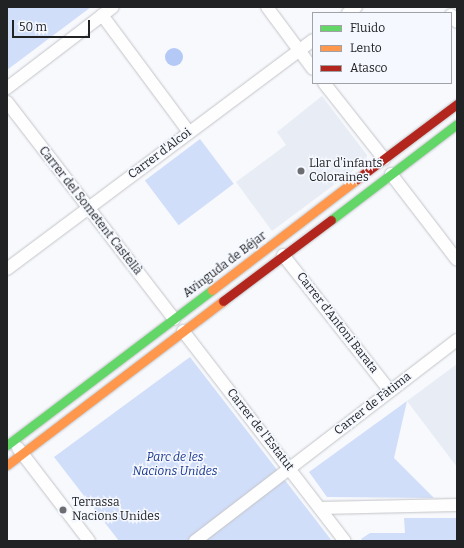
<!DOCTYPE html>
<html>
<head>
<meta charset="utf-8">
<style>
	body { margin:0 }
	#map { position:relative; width:464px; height:548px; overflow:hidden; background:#f7f9fd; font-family:Bitter,serif }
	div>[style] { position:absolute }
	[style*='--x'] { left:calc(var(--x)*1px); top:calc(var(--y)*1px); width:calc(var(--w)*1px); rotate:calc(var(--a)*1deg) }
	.built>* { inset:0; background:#e8ecf4 }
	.green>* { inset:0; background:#d1def9; transform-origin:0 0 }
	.water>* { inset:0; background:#b4c9f5 }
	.round { border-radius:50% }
	.roads { filter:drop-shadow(0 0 1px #c3c4c7) drop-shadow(0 0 1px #c3c4c7) }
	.street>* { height:12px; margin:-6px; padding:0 6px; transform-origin:6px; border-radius:6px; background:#fefeff }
	.fast>* { height:9px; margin:-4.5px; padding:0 4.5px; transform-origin:4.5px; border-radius:4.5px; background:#63d668 }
	.slow>* { height:9px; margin:-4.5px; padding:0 4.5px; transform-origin:4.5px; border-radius:4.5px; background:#ff974d }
	.jam>* { height:9px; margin:-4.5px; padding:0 4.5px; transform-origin:4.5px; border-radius:4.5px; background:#b3261e }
	.dots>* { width:11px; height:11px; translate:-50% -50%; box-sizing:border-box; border:2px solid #f5f8ff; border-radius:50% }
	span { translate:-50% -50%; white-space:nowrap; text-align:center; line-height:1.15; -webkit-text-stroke:3px #f5f8ff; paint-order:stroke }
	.street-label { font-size:12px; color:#202224 }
	.poi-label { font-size:12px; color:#202224 }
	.left { translate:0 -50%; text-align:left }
	.park-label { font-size:12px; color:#19368c; font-style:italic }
	.frame { position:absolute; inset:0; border:8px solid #202224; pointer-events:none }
	.legend { position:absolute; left:312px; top:12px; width:140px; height:72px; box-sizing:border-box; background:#f5f8ff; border:1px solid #a0a2a7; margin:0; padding:5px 7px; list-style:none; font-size:12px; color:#202224 }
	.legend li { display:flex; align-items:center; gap:8px; height:20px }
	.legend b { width:20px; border:1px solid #a0a2a7 }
	.scale { position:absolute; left:12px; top:20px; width:78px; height:18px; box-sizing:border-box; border:2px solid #202224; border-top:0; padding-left:5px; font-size:12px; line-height:14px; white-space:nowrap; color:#202224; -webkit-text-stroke:3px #f5f8ff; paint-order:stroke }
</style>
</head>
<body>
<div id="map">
	<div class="built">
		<i style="clip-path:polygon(322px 96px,367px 155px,366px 161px,272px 231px,236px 182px,286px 145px,277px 132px)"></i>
		<i style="clip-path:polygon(457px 364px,457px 467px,407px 401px)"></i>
	</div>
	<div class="green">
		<i style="clip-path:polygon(7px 7px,91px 7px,7px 70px)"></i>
		<i style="left:200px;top:139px;width:56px;height:69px;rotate:53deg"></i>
		<i style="clip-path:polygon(190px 357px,332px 541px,119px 541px,54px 457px)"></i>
		<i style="clip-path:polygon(407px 401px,394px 458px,434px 498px,327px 497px,309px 472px)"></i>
		<i style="clip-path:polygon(404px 518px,457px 518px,457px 541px,363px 541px,361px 539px,370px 533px,405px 533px)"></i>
	</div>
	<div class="water">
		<i class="round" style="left:165px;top:48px;width:18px;height:18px"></i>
	</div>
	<div class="roads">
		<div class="street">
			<i style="--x:267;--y:7;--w:77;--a:53.4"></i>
			<i style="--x:348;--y:13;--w:10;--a:-37"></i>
			<i style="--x:102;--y:15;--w:146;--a:53.4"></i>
			<i style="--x:451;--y:15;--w:9;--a:49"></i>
			<i style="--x:324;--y:83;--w:97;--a:51.7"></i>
			<i style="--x:7;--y:88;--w:133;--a:-37.4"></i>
			<i style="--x:7;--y:102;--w:274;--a:52.4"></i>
			<i style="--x:391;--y:174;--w:108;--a:52.5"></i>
			<i style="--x:283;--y:255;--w:173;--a:51.8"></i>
			<i style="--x:7;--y:269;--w:382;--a:-36.8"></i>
			<i style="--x:183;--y:331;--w:265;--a:52.4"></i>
			<i style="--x:18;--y:448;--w:117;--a:52.6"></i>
			<i style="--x:320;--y:508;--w:137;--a:-1.3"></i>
			<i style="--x:195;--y:541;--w:330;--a:-37.5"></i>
		</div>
		<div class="fast">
			<i style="--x:331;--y:220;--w:158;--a:-37.3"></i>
			<i style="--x:7;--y:445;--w:257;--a:-37.1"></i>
		</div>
		<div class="slow">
			<i style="--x:212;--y:290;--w:183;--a:-37.4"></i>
			<i style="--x:7;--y:465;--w:271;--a:-37.2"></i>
		</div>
		<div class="jam">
			<i style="--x:357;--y:179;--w:125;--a:-36.9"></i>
			<i style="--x:223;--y:301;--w:135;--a:-36.9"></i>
		</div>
	</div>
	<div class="dots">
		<i style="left:301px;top:171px;background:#6b6d70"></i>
		<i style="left:63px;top:510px;background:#6b6d70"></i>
	</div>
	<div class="street-label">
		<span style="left:160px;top:154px;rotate:-37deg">Carrer d'Alcoi</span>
		<span style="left:90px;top:211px;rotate:52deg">Carrer del Sometent Castellà</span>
		<span style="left:225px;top:265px;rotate:-37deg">Avinguda de Béjar</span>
		<span style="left:337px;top:323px;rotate:52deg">Carrer d'Antoni Barata</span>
		<span style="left:373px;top:404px;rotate:-38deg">Carrer de Fàtima</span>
		<span style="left:260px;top:430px;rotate:52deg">Carrer de l'Estatut</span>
	</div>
	<div class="poi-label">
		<span class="left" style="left:309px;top:171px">Llar d'infants<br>Coloraines</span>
		<span class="left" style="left:72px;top:510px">Terrassa<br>Nacions Unides</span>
	</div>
	<div class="park-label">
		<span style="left:175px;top:465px">Parc de les<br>Nacions Unides</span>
	</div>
	<div class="frame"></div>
	<ul class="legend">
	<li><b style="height:5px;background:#63d668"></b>Fluido</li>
	<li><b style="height:5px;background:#ff974d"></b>Lento</li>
	<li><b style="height:5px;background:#b3261e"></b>Atasco</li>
	</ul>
	<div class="scale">50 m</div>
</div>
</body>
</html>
